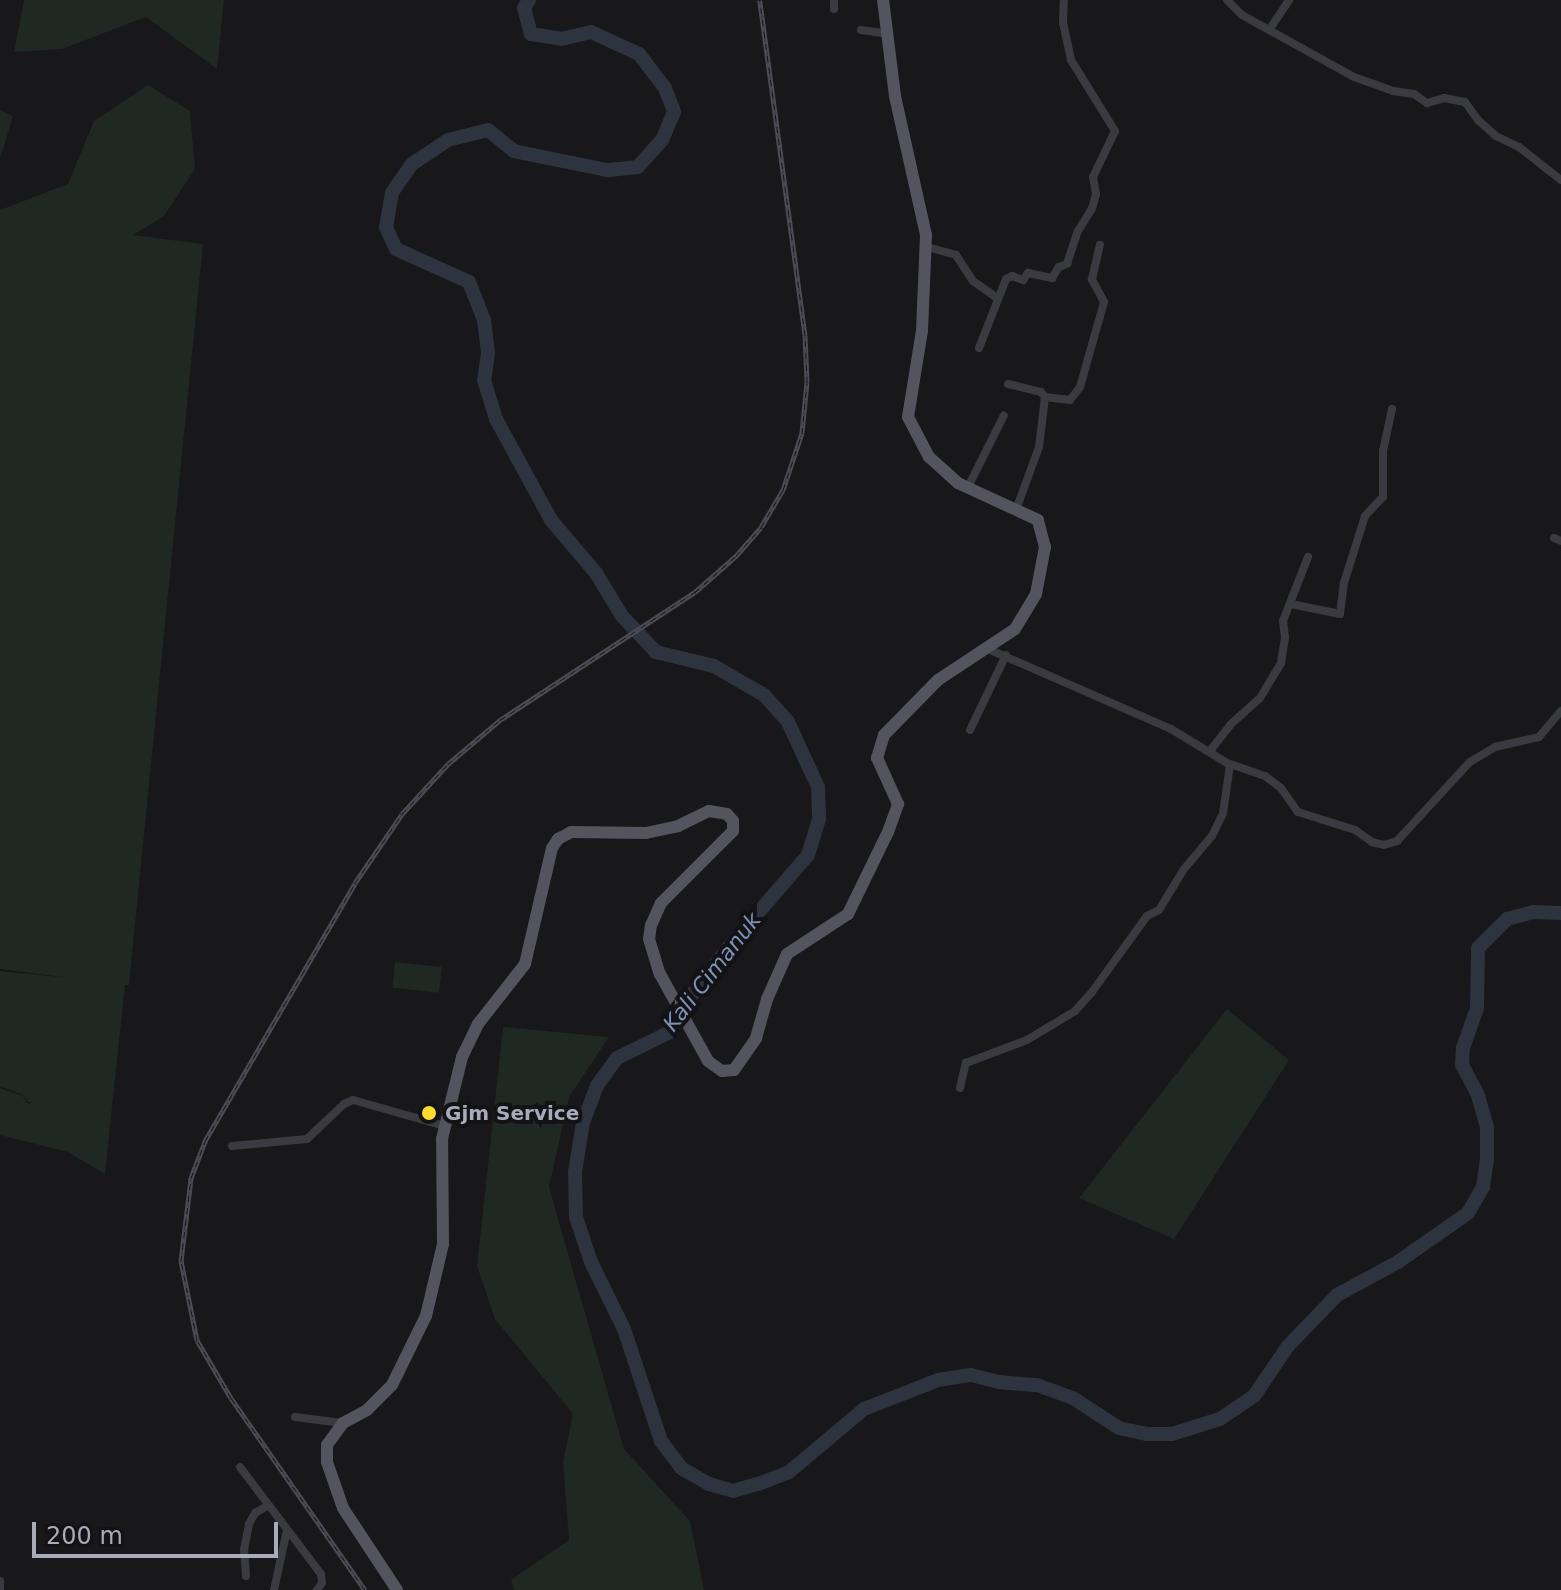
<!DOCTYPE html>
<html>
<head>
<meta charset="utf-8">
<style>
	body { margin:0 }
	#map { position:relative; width:1561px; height:1590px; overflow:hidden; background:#18171a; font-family:"DejaVu Sans",sans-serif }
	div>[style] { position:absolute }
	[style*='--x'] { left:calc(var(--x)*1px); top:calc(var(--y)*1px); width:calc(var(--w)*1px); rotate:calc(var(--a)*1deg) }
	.green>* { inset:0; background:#1f2822; transform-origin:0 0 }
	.river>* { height:14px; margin:-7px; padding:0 7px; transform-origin:7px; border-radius:7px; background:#2d333f }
	.minor>* { height:8px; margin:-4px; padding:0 4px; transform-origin:4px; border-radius:4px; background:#3a3a41 }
	.primary>* { height:12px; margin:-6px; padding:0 6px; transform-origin:6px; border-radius:6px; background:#54545e }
	.rail>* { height:5px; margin-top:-2.5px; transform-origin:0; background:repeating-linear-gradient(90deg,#131215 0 6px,#4b4c54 0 12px); box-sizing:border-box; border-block:2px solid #4b4c54 }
	.dots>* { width:22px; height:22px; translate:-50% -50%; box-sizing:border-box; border:4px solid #131215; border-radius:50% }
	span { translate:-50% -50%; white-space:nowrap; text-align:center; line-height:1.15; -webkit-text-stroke:8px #131215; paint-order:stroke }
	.poi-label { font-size:20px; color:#a9abba; font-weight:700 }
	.left { translate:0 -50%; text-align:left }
	.water-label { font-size:22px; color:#7e92b7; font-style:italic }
	.scale { position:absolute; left:32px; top:1522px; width:246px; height:36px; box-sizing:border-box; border:4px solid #a9abba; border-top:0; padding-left:10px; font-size:24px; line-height:28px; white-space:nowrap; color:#a9abba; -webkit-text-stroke:6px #131215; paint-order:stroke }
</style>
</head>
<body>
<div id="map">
	<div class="green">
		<i style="clip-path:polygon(24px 0,224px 0,217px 69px,146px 17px,62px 49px,14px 52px)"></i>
		<i style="clip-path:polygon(148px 85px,190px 111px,195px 169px,164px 216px,133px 235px,203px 244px,129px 985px,125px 985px,105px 1174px,68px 1152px,0 1135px,0 1088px,23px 1096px,28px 1104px,34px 1102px,28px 1102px,23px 1095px,0 1086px,0 971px,71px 978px,0 969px,0 210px,68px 184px,94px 121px)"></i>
		<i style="clip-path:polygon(0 110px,13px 116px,0 159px)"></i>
		<i style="left:395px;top:962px;width:47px;height:26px;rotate:6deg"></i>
		<i style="clip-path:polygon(1227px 1009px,1289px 1060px,1174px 1239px,1079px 1198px)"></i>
		<i style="clip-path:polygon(503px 1027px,609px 1037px,569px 1097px,549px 1187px,624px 1449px,690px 1521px,704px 1590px,514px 1590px,511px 1580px,569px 1540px,563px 1462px,573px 1414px,495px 1319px,477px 1266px)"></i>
	</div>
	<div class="river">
		<i style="--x:529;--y:0;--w:9;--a:122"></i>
		<i style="--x:524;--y:8;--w:27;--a:75"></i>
		<i style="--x:531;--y:34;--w:30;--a:9"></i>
		<i style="--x:561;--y:39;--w:31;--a:-13"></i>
		<i style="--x:591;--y:32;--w:53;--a:24.6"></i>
		<i style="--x:639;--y:54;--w:43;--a:52.6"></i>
		<i style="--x:665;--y:88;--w:26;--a:69"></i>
		<i style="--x:674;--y:112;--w:30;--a:113"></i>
		<i style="--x:662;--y:140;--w:36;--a:132"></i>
		<i style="--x:638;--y:167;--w:31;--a:174"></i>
		<i style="--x:607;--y:170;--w:95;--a:-168.5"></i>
		<i style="--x:514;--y:151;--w:33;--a:-141"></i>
		<i style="--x:488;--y:130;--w:41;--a:166"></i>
		<i style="--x:448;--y:140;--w:43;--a:146.3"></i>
		<i style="--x:412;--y:164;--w:35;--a:125"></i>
		<i style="--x:392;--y:193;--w:35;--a:100"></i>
		<i style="--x:386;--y:227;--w:24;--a:66"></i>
		<i style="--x:396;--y:249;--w:80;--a:24.3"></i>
		<i style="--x:469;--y:282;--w:41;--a:68.5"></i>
		<i style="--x:484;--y:320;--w:33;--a:83"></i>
		<i style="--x:488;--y:353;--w:27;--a:98"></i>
		<i style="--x:484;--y:380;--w:41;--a:72.9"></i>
		<i style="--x:496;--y:419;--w:115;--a:61.4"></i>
		<i style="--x:551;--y:520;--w:70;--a:49.7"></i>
		<i style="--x:596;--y:573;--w:50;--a:58.8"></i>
		<i style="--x:622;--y:616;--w:50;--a:46.6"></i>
		<i style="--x:656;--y:652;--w:60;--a:13.6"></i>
		<i style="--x:714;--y:666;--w:58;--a:30.1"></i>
		<i style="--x:764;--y:695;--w:36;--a:48"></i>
		<i style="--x:788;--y:722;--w:72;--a:65.2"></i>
		<i style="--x:818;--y:787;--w:32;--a:88"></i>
		<i style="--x:819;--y:819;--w:38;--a:107"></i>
		<i style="--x:808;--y:855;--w:116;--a:130.8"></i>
		<i style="--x:732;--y:943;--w:67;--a:127.7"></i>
		<i style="--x:691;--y:996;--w:42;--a:120.3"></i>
		<i style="--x:670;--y:1032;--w:59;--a:153.9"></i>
		<i style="--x:617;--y:1058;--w:34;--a:126"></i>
		<i style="--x:597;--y:1086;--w:40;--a:111"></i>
		<i style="--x:583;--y:1123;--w:50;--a:99.3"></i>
		<i style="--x:575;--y:1172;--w:45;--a:88.7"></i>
		<i style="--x:576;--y:1217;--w:47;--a:71.6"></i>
		<i style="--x:591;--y:1262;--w:75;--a:63.8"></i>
		<i style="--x:624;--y:1329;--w:118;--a:71.7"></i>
		<i style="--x:661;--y:1441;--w:34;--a:53"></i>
		<i style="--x:681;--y:1468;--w:32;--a:30"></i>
		<i style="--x:709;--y:1484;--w:25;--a:16"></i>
		<i style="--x:733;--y:1491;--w:26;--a:-16"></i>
		<i style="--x:758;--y:1484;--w:33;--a:-21"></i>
		<i style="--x:789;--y:1472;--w:98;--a:-40"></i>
		<i style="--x:864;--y:1409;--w:79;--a:-21.4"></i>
		<i style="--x:938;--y:1380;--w:33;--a:-9"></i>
		<i style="--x:971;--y:1375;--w:29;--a:14"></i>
		<i style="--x:999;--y:1382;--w:38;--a:5"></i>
		<i style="--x:1037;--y:1385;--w:38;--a:20"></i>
		<i style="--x:1073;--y:1398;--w:55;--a:33.1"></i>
		<i style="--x:1119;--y:1428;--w:29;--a:12"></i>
		<i style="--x:1147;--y:1434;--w:25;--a:0"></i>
		<i style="--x:1172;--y:1434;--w:50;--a:-17.4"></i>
		<i style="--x:1220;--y:1419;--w:41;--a:-34.1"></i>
		<i style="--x:1254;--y:1396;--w:60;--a:-55.8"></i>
		<i style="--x:1288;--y:1346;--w:71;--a:-46.1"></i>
		<i style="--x:1337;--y:1295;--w:69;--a:-28.4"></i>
		<i style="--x:1398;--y:1262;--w:85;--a:-35"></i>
		<i style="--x:1468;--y:1213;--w:30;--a:-60"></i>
		<i style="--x:1483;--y:1187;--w:27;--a:-82"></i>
		<i style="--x:1487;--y:1160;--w:33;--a:-90"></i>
		<i style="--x:1487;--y:1127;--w:35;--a:-106"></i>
		<i style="--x:1477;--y:1093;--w:32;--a:-118"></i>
		<i style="--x:1462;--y:1065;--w:17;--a:-87"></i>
		<i style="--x:1463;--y:1048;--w:42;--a:-70.7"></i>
		<i style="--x:1477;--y:1008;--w:60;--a:-89"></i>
		<i style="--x:1478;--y:948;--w:41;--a:-45"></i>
		<i style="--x:1507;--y:919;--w:27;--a:-15"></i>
		<i style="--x:1533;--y:912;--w:28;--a:2"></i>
	</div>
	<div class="minor">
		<i style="--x:1227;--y:0;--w:21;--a:45"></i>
		<i style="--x:1242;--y:15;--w:128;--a:29"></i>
		<i style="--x:1354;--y:77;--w:41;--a:19.7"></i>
		<i style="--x:1393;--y:91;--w:21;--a:8"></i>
		<i style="--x:1414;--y:94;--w:16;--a:35"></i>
		<i style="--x:1427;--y:103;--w:18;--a:-16"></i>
		<i style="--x:1444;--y:98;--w:21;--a:11"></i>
		<i style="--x:1465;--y:102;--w:22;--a:54"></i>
		<i style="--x:1478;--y:120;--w:24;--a:42"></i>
		<i style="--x:1496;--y:136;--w:25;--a:26"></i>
		<i style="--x:1519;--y:147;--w:53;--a:38.2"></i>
		<i style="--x:834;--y:9;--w:9;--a:-90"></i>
		<i style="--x:861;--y:30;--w:27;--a:8"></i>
		<i style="--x:1269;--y:30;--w:36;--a:-56"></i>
		<i style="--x:927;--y:247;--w:30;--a:15"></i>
		<i style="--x:956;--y:255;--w:31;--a:57"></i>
		<i style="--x:973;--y:281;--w:29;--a:35"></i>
		<i style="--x:979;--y:348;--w:74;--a:-68.6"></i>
		<i style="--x:1006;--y:279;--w:7;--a:-27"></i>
		<i style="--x:1012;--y:276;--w:12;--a:20"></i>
		<i style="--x:1023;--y:280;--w:9;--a:-54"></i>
		<i style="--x:1028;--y:273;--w:25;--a:12"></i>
		<i style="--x:1052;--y:278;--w:13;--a:-58"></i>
		<i style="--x:1059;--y:267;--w:9;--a:-21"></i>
		<i style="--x:1067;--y:264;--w:35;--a:-72"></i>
		<i style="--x:1078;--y:231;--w:26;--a:-58"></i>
		<i style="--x:1092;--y:209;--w:16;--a:-75"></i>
		<i style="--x:1096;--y:194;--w:17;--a:-100"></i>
		<i style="--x:1093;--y:177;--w:51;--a:-64.4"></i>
		<i style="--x:1115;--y:131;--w:84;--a:-121.8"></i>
		<i style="--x:1071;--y:60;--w:38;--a:-102"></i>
		<i style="--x:1063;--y:23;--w:23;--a:-88"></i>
		<i style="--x:1008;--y:384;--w:34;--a:14"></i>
		<i style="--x:1041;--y:392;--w:6;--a:51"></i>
		<i style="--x:1045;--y:397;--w:50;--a:96.8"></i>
		<i style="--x:1039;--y:447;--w:67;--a:110.1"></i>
		<i style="--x:1045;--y:397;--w:25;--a:7"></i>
		<i style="--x:1070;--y:400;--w:16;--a:-52"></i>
		<i style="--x:1080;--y:387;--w:88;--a:-74.2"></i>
		<i style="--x:1104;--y:302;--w:26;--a:-118"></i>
		<i style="--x:1092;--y:279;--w:35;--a:-77"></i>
		<i style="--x:968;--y:487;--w:80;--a:-63.4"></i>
		<i style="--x:1554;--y:538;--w:8;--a:23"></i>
		<i style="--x:1291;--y:604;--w:50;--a:11.5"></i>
		<i style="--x:1340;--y:614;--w:31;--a:-83"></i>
		<i style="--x:1344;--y:583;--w:70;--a:-72.6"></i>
		<i style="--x:1365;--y:516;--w:26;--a:-47"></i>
		<i style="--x:1383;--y:497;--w:46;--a:-90"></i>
		<i style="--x:1383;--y:451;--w:43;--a:-77.9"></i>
		<i style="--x:988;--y:649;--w:200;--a:23.6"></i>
		<i style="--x:1171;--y:729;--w:66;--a:31.3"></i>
		<i style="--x:1227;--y:763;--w:40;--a:18.9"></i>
		<i style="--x:1265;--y:776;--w:20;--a:37"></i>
		<i style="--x:1281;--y:788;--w:29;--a:55"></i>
		<i style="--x:1298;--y:812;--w:60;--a:17.5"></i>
		<i style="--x:1355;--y:830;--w:21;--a:35"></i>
		<i style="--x:1372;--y:842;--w:12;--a:14"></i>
		<i style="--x:1384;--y:845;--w:14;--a:-17"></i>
		<i style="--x:1397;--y:841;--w:108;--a:-47.3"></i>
		<i style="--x:1470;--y:762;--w:29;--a:-31"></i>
		<i style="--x:1495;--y:747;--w:45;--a:-12.8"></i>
		<i style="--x:1539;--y:737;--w:34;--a:-50"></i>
		<i style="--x:970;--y:730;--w:83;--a:-64.4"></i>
		<i style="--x:1210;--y:751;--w:34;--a:-52"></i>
		<i style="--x:1231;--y:724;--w:39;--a:-42"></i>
		<i style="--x:1260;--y:698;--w:41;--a:-59"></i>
		<i style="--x:1281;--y:663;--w:26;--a:-81"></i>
		<i style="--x:1285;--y:637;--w:16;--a:-97"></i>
		<i style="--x:1283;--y:621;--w:69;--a:-68.7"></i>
		<i style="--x:960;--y:1088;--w:26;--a:-77"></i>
		<i style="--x:966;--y:1063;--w:65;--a:-20.7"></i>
		<i style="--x:1027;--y:1040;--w:56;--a:-31.1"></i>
		<i style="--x:1075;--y:1011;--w:25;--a:-48"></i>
		<i style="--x:1092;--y:992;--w:94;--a:-54.1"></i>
		<i style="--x:1147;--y:916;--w:13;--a:-27"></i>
		<i style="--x:1159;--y:910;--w:48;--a:-58.6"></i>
		<i style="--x:1184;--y:869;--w:43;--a:-49.7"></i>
		<i style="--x:1212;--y:836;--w:25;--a:-64"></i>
		<i style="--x:1223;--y:813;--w:49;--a:-81.7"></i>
		<i style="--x:232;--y:1146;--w:75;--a:-5.3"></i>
		<i style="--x:307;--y:1139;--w:51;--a:-43.4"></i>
		<i style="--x:344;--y:1104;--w:10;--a:-24"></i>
		<i style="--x:353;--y:1100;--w:96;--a:15.8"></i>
		<i style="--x:295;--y:1417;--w:48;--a:7.1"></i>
		<i style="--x:240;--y:1467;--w:134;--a:52.9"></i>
		<i style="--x:321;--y:1574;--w:9;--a:84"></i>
		<i style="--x:322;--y:1583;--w:9;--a:126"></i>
		<i style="--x:246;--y:1576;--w:26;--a:-94"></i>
		<i style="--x:244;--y:1550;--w:26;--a:-79"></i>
		<i style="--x:249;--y:1524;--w:13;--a:-61"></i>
		<i style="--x:255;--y:1513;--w:14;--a:-30"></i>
		<i style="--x:0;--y:1581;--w:8;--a:90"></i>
		<i style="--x:274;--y:1590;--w:61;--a:-77.8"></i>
	</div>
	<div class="primary">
		<i style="--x:397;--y:1590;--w:98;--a:-123.4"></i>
		<i style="--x:343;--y:1508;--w:49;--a:-109.2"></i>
		<i style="--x:327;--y:1462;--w:17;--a:-90"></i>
		<i style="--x:327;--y:1445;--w:27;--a:-54"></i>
		<i style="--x:343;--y:1423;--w:27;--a:-28"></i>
		<i style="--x:367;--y:1410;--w:35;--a:-45"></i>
		<i style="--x:392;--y:1385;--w:77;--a:-63.8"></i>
		<i style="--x:426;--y:1316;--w:74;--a:-76.7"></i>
		<i style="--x:443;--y:1244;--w:105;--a:-90.5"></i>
		<i style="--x:442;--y:1139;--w:84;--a:-76.3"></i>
		<i style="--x:462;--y:1057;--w:37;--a:-64"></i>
		<i style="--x:478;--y:1024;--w:76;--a:-51.9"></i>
		<i style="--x:525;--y:964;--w:119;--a:-76.9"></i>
		<i style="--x:552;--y:848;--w:11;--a:-56"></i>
		<i style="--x:558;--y:839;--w:15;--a:-28"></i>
		<i style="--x:571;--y:832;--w:75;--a:0.8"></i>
		<i style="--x:646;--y:833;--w:33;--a:-12"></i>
		<i style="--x:678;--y:826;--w:34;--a:-26"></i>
		<i style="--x:709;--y:811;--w:18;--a:9"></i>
		<i style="--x:727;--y:814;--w:9;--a:49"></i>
		<i style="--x:733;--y:821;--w:10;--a:90"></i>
		<i style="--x:733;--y:831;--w:102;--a:135"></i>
		<i style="--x:661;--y:903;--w:24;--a:114"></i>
		<i style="--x:651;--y:925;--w:14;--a:98"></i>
		<i style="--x:649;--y:939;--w:37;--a:73"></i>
		<i style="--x:660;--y:974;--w:99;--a:61.1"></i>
		<i style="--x:708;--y:1061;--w:17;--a:36"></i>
		<i style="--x:722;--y:1071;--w:12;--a:-5"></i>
		<i style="--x:734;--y:1070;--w:39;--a:-55"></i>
		<i style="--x:756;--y:1038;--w:41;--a:-74.2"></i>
		<i style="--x:767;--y:999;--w:49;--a:-66"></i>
		<i style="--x:787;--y:954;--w:73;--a:-33.3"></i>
		<i style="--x:848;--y:914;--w:91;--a:-64"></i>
		<i style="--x:888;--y:832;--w:30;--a:-70"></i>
		<i style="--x:898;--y:804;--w:51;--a:-114.5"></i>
		<i style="--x:877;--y:758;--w:24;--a:-73"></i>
		<i style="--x:884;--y:735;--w:77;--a:-45.5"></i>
		<i style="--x:938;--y:680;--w:92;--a:-33.5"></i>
		<i style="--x:1015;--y:629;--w:41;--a:-59"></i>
		<i style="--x:1036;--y:594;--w:48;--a:-79.2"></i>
		<i style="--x:1045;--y:547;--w:28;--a:-105"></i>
		<i style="--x:1038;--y:520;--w:88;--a:-155.2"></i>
		<i style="--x:958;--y:483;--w:39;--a:-138"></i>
		<i style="--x:929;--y:457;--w:45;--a:-117.7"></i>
		<i style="--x:908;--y:417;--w:87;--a:-80.8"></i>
		<i style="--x:922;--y:331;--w:96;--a:-87.6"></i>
		<i style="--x:926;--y:235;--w:142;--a:-102.6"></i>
		<i style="--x:895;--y:96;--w:97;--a:-97.1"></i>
	</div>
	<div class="rail">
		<i style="--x:365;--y:1590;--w:234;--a:-124.9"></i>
		<i style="--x:231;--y:1398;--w:67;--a:-120.4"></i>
		<i style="--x:197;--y:1340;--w:81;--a:-101.4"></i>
		<i style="--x:181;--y:1261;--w:84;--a:-83.1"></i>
		<i style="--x:191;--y:1178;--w:40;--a:-69"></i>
		<i style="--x:205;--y:1141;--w:298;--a:-59.8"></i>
		<i style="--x:355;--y:883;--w:83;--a:-55.7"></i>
		<i style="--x:402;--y:814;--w:68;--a:-47.4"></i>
		<i style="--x:448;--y:764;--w:68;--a:-40.2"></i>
		<i style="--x:500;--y:720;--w:233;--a:-33.3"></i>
		<i style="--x:695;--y:592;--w:55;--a:-41.3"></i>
		<i style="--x:736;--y:556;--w:38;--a:-49"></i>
		<i style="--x:761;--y:527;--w:43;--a:-59.3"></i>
		<i style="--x:783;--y:490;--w:60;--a:-71.6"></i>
		<i style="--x:802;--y:433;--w:51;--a:-84.4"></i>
		<i style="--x:807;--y:382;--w:47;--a:-92.4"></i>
		<i style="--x:805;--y:335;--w:338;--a:-97.7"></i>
	</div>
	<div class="dots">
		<i style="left:429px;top:1113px;background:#fcdb2e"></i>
	</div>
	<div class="poi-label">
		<span class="left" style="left:445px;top:1113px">Gjm Service</span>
	</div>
	<div class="water-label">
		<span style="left:712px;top:972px;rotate:-52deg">Kali Cimanuk</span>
	</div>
	<div class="scale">200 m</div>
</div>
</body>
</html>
